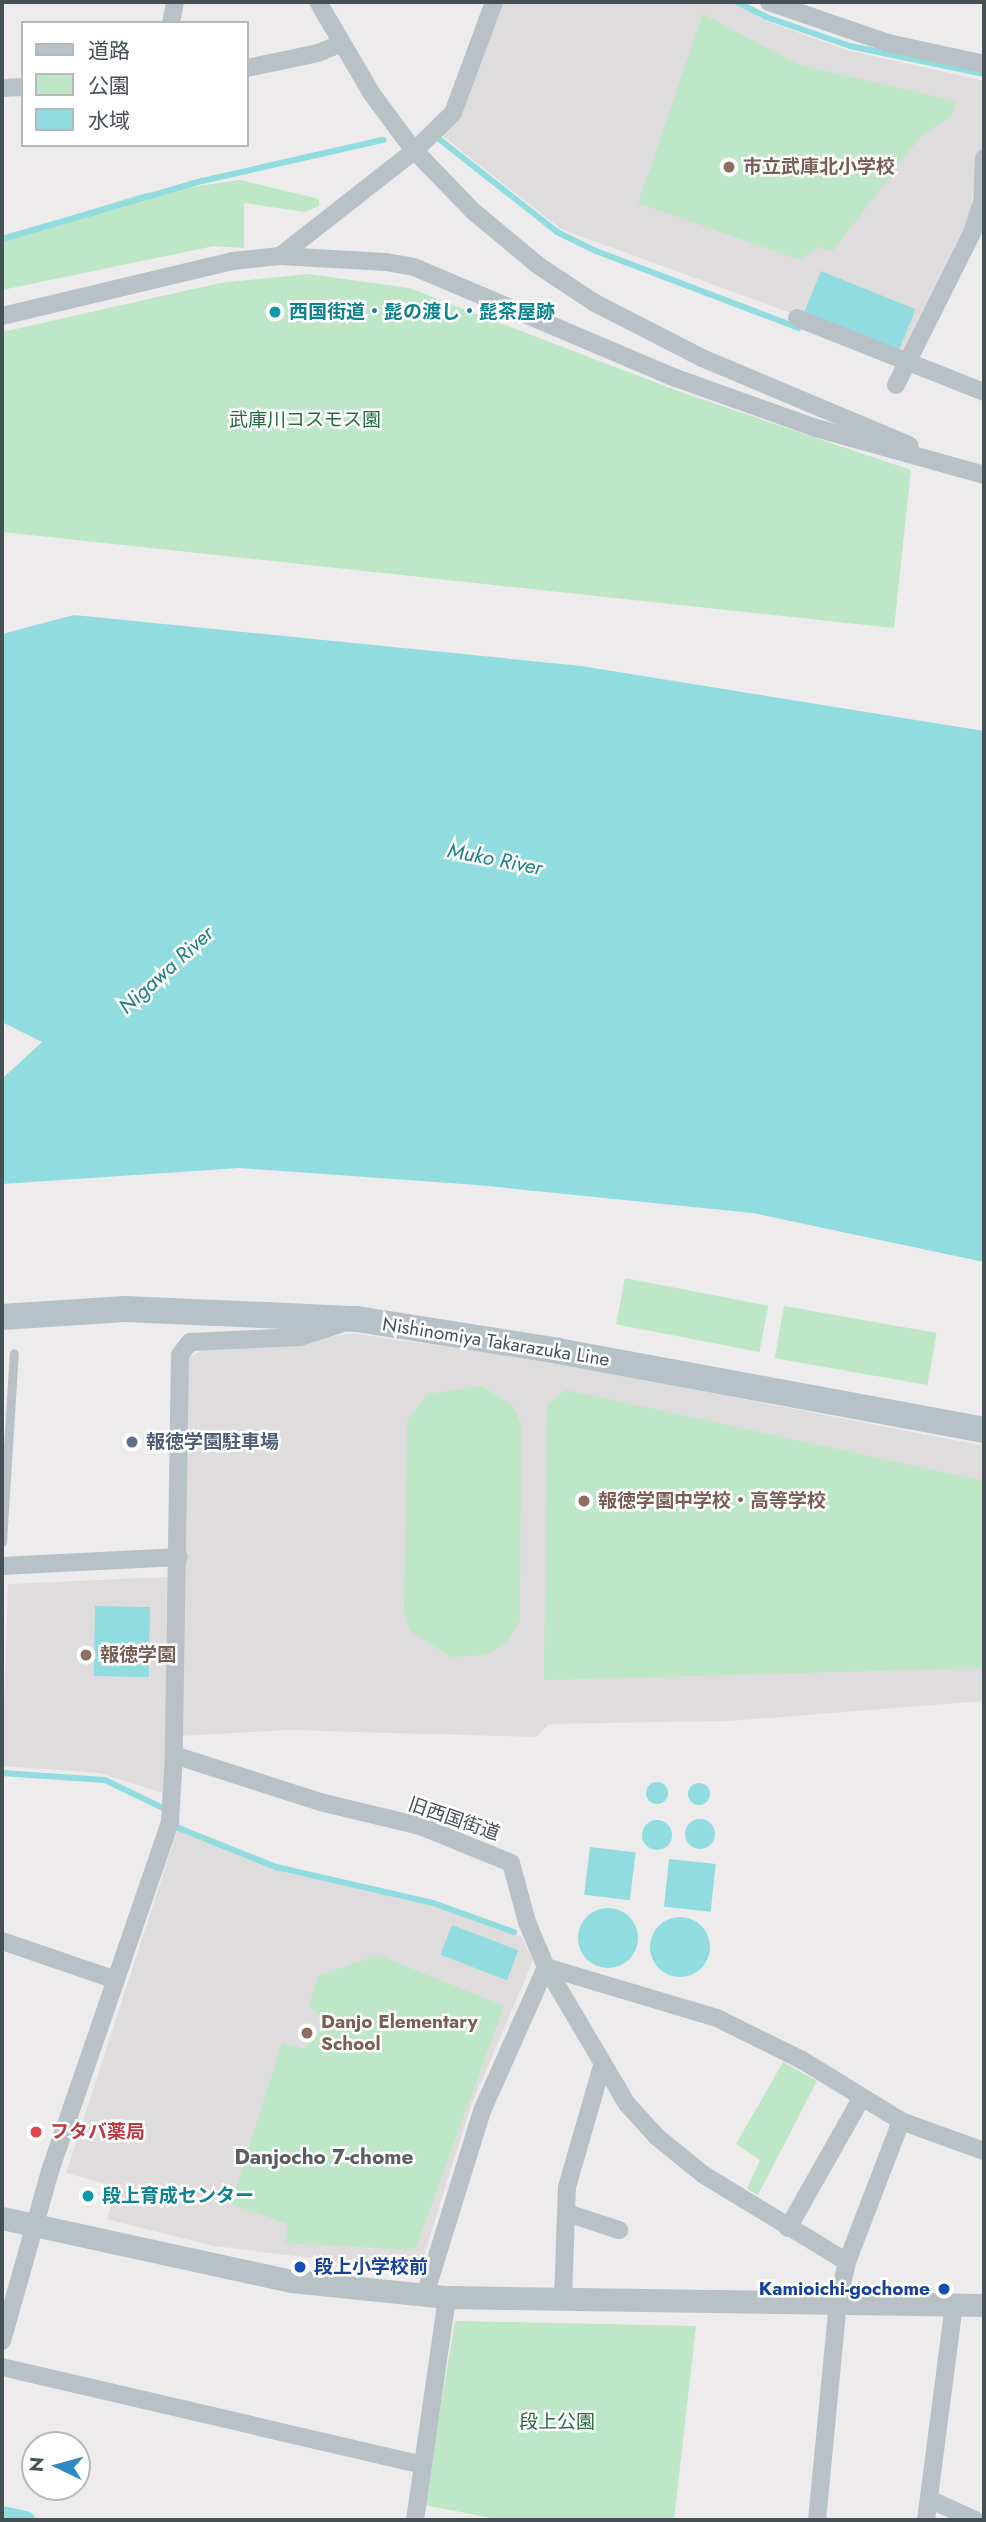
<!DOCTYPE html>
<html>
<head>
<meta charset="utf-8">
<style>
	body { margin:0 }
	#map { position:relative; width:986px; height:2522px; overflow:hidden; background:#eeebec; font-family:Jost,"Noto Sans JP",sans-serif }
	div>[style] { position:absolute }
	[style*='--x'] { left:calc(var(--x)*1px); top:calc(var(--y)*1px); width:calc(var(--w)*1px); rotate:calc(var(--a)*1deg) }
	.education>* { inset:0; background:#dfdcdd }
	.green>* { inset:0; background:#bde7c7; transform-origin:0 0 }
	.water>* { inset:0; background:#90dcdf; transform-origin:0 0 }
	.round { border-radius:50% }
	.stream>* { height:6px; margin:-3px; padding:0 3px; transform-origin:3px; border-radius:3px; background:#90dcdf }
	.canal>* { height:19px; margin:-9.5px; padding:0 9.5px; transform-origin:9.5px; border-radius:9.5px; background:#90dcdf }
	.service>* { height:9px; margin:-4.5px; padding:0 4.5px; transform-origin:4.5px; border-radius:4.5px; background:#b8c2c6 }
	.minor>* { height:18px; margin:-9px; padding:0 9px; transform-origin:9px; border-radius:9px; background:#b8c2c6 }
	.tertiary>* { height:23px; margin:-11.5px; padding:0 11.5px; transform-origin:11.5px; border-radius:11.5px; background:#b8c2c6 }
	.secondary>* { height:26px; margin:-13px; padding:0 13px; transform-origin:13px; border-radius:13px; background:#b6c2c8 }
	.dots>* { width:19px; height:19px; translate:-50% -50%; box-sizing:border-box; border:4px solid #fff; border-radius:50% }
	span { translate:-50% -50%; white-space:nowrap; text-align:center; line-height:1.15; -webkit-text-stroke:5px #fff; paint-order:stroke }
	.education-label { font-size:19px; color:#785e54; font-weight:700 }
	.left { translate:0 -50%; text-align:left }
	.culture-label { font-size:19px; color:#0d838f; font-weight:700 }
	.park-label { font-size:19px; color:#216d3a }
	.street-label { font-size:19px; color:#465156 }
	.service-label { font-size:19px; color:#4e5e75; font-weight:700 }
	.health-label { font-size:19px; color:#be3a42; font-weight:700 }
	.transit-label { font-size:19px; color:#164399; font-weight:700 }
	.right { translate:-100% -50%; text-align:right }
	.water-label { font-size:21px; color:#1c8185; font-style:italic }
	.neighbourhood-label { font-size:21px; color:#595d5f; font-weight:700 }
	.frame { position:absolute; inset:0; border:4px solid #465156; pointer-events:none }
	.legend { position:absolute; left:21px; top:21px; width:228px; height:126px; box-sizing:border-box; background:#fff; border:2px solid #b5b9bb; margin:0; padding:9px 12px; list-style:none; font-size:21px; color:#465156 }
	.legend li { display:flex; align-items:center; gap:14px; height:35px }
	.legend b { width:35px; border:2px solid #b5b9bb }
	.north { position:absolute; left:21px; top:2431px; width:70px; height:70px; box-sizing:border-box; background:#fff; border:2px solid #b5b9bb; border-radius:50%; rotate:275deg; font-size:19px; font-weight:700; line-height:28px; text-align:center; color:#465156 }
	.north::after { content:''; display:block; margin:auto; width:24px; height:32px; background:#2e89c4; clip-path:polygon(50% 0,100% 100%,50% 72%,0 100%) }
</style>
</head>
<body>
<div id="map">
	<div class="education">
		<i style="clip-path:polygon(498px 2px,734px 2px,766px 21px,847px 50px,984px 81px,984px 140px,972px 196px,973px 228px,906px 355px,561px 229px,440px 134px)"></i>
		<i style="clip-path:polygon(350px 1333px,558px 1363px,984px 1446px,984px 1701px,729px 1721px,549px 1724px,536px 1737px,288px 1730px,181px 1736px,187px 1359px,205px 1349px,296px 1345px)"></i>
		<i style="clip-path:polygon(167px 1577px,165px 1794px,100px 1773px,2px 1766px,8px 1584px)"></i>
		<i style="clip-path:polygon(179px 1825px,278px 1871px,431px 1905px,522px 1937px,533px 1961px,471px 2105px,419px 2271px,214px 2246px,107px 2219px,116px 2187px,66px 2173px)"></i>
	</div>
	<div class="green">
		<i style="clip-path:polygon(703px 14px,799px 65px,956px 101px,952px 115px,921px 136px,832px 252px,817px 247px,800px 260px,638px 203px)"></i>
		<i style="clip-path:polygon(241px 180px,319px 199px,319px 206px,305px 212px,244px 203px,244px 248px,214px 246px,2px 290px,2px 238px,141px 194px)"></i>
		<i style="clip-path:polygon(308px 274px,409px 288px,683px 393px,911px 470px,894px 628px,2px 532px,2px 332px,220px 283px)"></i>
		<i style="left:625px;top:1278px;width:146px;height:47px;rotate:11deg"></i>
		<i style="left:784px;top:1306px;width:155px;height:53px;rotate:10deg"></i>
		<i style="clip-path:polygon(482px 1386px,512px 1405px,521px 1423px,520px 1621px,506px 1643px,486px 1655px,451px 1657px,410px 1631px,404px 1610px,407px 1421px,427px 1394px)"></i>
		<i style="clip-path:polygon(566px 1390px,984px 1481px,984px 1668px,544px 1680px,547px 1405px)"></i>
		<i style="clip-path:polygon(378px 1955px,504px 2006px,415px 2250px,285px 2243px,288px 2224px,231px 2204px,282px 2043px,304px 2049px,328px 2024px,309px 2006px,318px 1976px)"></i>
		<i style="clip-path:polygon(783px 2062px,817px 2081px,758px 2195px,747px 2189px,760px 2160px,736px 2144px)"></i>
		<i style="clip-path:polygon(455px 2321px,696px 2326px,674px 2520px,502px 2520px,424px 2505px)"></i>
	</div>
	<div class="water">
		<i style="left:821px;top:271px;width:102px;height:45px;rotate:22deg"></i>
		<i style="clip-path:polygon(74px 615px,581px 666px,984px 731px,984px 1262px,753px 1213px,477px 1185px,239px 1168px,2px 1184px,2px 1079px,42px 1042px,2px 1022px,2px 634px)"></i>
		<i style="left:95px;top:1606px;width:55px;height:70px;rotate:1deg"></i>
		<i class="round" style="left:646px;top:1782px;width:22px;height:22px"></i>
		<i class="round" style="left:688px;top:1783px;width:22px;height:22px"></i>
		<i class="round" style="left:685px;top:1819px;width:30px;height:30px"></i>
		<i class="round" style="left:642px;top:1820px;width:30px;height:30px"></i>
		<i style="left:590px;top:1847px;width:46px;height:48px;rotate:7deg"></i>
		<i style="left:669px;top:1859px;width:47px;height:48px;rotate:6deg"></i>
		<i class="round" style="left:578px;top:1908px;width:60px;height:60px"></i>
		<i class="round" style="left:650px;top:1917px;width:60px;height:60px"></i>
		<i style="left:452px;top:1925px;width:71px;height:32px;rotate:21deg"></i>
	</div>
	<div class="stream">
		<i style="--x:737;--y:2;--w:33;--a:27"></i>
		<i style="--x:766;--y:17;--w:89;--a:19"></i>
		<i style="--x:850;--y:46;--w:137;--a:11.8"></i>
		<i style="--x:439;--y:139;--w:150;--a:38.2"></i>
		<i style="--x:557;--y:232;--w:43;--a:26"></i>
		<i style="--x:596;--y:251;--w:217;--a:20.8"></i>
		<i style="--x:2;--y:239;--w:208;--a:-16.2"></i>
		<i style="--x:202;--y:181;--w:186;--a:-12.8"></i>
		<i style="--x:2;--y:1773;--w:103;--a:3.9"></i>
		<i style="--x:105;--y:1780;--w:64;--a:25.8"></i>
		<i style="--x:176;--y:1827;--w:108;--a:21.8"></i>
		<i style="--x:276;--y:1867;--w:161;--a:12.9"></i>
		<i style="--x:433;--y:1903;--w:86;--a:19.7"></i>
	</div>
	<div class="canal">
		<i style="--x:2;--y:2515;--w:24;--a:12"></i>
	</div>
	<div class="service">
		<i style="--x:2;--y:1542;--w:189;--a:-86.4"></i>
	</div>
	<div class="minor">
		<i style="--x:318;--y:2;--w:107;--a:59.6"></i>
		<i style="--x:372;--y:94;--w:67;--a:53.5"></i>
		<i style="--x:412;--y:148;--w:89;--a:45.9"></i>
		<i style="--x:474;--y:212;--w:85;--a:39.7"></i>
		<i style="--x:539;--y:266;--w:67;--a:33.5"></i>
		<i style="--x:595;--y:303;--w:120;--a:27.2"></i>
		<i style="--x:702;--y:358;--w:225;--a:22.8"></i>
		<i style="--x:769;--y:2;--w:126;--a:19"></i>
		<i style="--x:888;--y:43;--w:98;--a:12.3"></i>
		<i style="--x:171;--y:23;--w:21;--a:-79"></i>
		<i style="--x:247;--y:68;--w:73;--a:-11.9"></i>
		<i style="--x:318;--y:53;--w:24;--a:-22"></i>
		<i style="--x:2;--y:88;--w:21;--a:-3"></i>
		<i style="--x:280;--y:256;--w:172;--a:-38.1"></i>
		<i style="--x:415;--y:150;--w:53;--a:-44.2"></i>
		<i style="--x:453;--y:113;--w:118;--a:-69.7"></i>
		<i style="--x:2;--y:316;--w:237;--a:-13.4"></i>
		<i style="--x:233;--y:261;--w:47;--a:-6.1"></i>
		<i style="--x:280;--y:256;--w:106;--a:3.2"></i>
		<i style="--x:386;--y:262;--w:28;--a:10"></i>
		<i style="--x:414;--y:267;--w:285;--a:23"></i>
		<i style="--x:676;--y:378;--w:149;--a:19.7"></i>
		<i style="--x:816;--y:428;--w:174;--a:15.6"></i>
		<i style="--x:797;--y:318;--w:201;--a:21.6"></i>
		<i style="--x:896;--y:385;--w:170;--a:-63.4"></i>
		<i style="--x:972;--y:233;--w:32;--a:-72"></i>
		<i style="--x:982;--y:203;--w:45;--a:-87.5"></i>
		<i style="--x:341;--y:1324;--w:43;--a:162.4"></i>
		<i style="--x:300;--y:1337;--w:110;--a:177.4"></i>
		<i style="--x:190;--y:1342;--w:16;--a:128"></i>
		<i style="--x:180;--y:1355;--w:400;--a:90.9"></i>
		<i style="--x:174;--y:1755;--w:153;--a:17.8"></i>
		<i style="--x:320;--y:1802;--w:103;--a:13.5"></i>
		<i style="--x:420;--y:1826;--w:98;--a:22.1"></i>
		<i style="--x:511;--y:1863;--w:61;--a:74.8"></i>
		<i style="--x:527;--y:1922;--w:49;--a:67.1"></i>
		<i style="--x:546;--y:1967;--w:159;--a:59.4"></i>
		<i style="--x:627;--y:2104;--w:45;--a:47.7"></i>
		<i style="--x:657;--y:2137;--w:60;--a:39"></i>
		<i style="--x:704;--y:2175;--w:167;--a:31.3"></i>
		<i style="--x:2;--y:1566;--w:177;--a:-2.9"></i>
		<i style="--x:2;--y:1941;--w:120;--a:18.9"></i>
		<i style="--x:567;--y:2213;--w:55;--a:18.1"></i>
		<i style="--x:788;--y:2228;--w:150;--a:-60.5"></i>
		<i style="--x:425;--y:2295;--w:193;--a:-72.8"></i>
		<i style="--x:482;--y:2111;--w:158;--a:-66"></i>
		<i style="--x:546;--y:1967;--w:178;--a:16.6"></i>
		<i style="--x:717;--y:2018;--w:95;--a:26.3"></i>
		<i style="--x:802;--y:2060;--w:116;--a:31.6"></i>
		<i style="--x:901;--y:2121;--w:88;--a:19.9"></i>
		<i style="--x:563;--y:2299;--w:112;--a:-88"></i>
		<i style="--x:567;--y:2187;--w:126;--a:-73.9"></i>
		<i style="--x:2;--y:2341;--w:180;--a:-74.2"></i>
		<i style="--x:51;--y:2168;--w:366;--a:-71"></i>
		<i style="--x:170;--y:1822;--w:67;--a:-86.6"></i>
		<i style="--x:2;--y:2367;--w:431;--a:13.1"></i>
		<i style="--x:929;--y:2499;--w:51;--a:24.5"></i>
		<i style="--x:415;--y:2520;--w:225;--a:-81.8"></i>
		<i style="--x:817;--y:2520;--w:219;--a:-84.5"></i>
		<i style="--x:838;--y:2302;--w:41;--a:-77.3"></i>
		<i style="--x:847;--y:2262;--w:151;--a:-69"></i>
		<i style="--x:926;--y:2520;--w:218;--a:-82.6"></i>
	</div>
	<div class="tertiary">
		<i style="--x:2;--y:2218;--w:296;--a:12.3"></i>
		<i style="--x:291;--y:2281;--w:157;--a:5.9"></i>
		<i style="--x:447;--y:2297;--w:537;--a:0.85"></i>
	</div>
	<div class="secondary">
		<i style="--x:2;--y:1317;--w:123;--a:-3.7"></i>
		<i style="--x:125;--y:1309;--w:232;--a:2.5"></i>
		<i style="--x:357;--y:1319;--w:204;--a:9"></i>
		<i style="--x:558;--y:1351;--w:433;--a:10.5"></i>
	</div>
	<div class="dots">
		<i style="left:729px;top:167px;background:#8d6e63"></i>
		<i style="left:275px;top:312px;background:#0f9aa8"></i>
		<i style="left:132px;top:1442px;background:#5c6f8a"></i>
		<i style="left:584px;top:1501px;background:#8d6e63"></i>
		<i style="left:86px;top:1655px;background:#8d6e63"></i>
		<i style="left:307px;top:2033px;background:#8d6e63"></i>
		<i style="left:36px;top:2132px;background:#e0444e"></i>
		<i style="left:88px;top:2196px;background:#0f9aa8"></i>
		<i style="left:300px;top:2267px;background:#1a4fb4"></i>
		<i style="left:944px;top:2289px;background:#1a4fb4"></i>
	</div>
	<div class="education-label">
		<span class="left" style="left:743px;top:167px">市立武庫北小学校</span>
		<span class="left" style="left:598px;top:1501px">報徳学園中学校・高等学校</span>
		<span class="left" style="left:100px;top:1655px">報徳学園</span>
		<span class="left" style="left:321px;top:2033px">Danjo Elementary<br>School</span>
	</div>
	<div class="culture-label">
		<span class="left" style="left:289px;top:312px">西国街道・髭の渡し・髭茶屋跡</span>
		<span class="left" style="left:102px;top:2196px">段上育成センター</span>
	</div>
	<div class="park-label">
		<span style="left:305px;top:420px">武庫川コスモス園</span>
		<span style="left:557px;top:2422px">段上公園</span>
	</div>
	<div class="street-label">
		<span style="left:496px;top:1342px;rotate:9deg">Nishinomiya Takarazuka Line</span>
		<span style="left:454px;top:1819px;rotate:19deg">旧西国街道</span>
	</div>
	<div class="service-label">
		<span class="left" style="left:146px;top:1442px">報徳学園駐車場</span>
	</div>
	<div class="health-label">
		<span class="left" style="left:50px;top:2132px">フタバ薬局</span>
	</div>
	<div class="transit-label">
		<span class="left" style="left:314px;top:2267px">段上小学校前</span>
		<span class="right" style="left:930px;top:2289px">Kamioichi-gochome</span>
	</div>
	<div class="water-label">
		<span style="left:495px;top:859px;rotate:11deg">Muko River</span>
		<span style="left:166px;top:970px;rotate:-42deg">Nigawa River</span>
	</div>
	<div class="neighbourhood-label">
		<span style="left:324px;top:2157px">Danjocho 7-chome</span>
	</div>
	<div class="frame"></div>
	<ul class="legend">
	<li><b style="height:9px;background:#b6c2c8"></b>道路</li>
	<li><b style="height:19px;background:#bde7c7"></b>公園</li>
	<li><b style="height:19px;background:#90dcdf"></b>水域</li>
	</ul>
	<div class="north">N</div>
</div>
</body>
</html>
